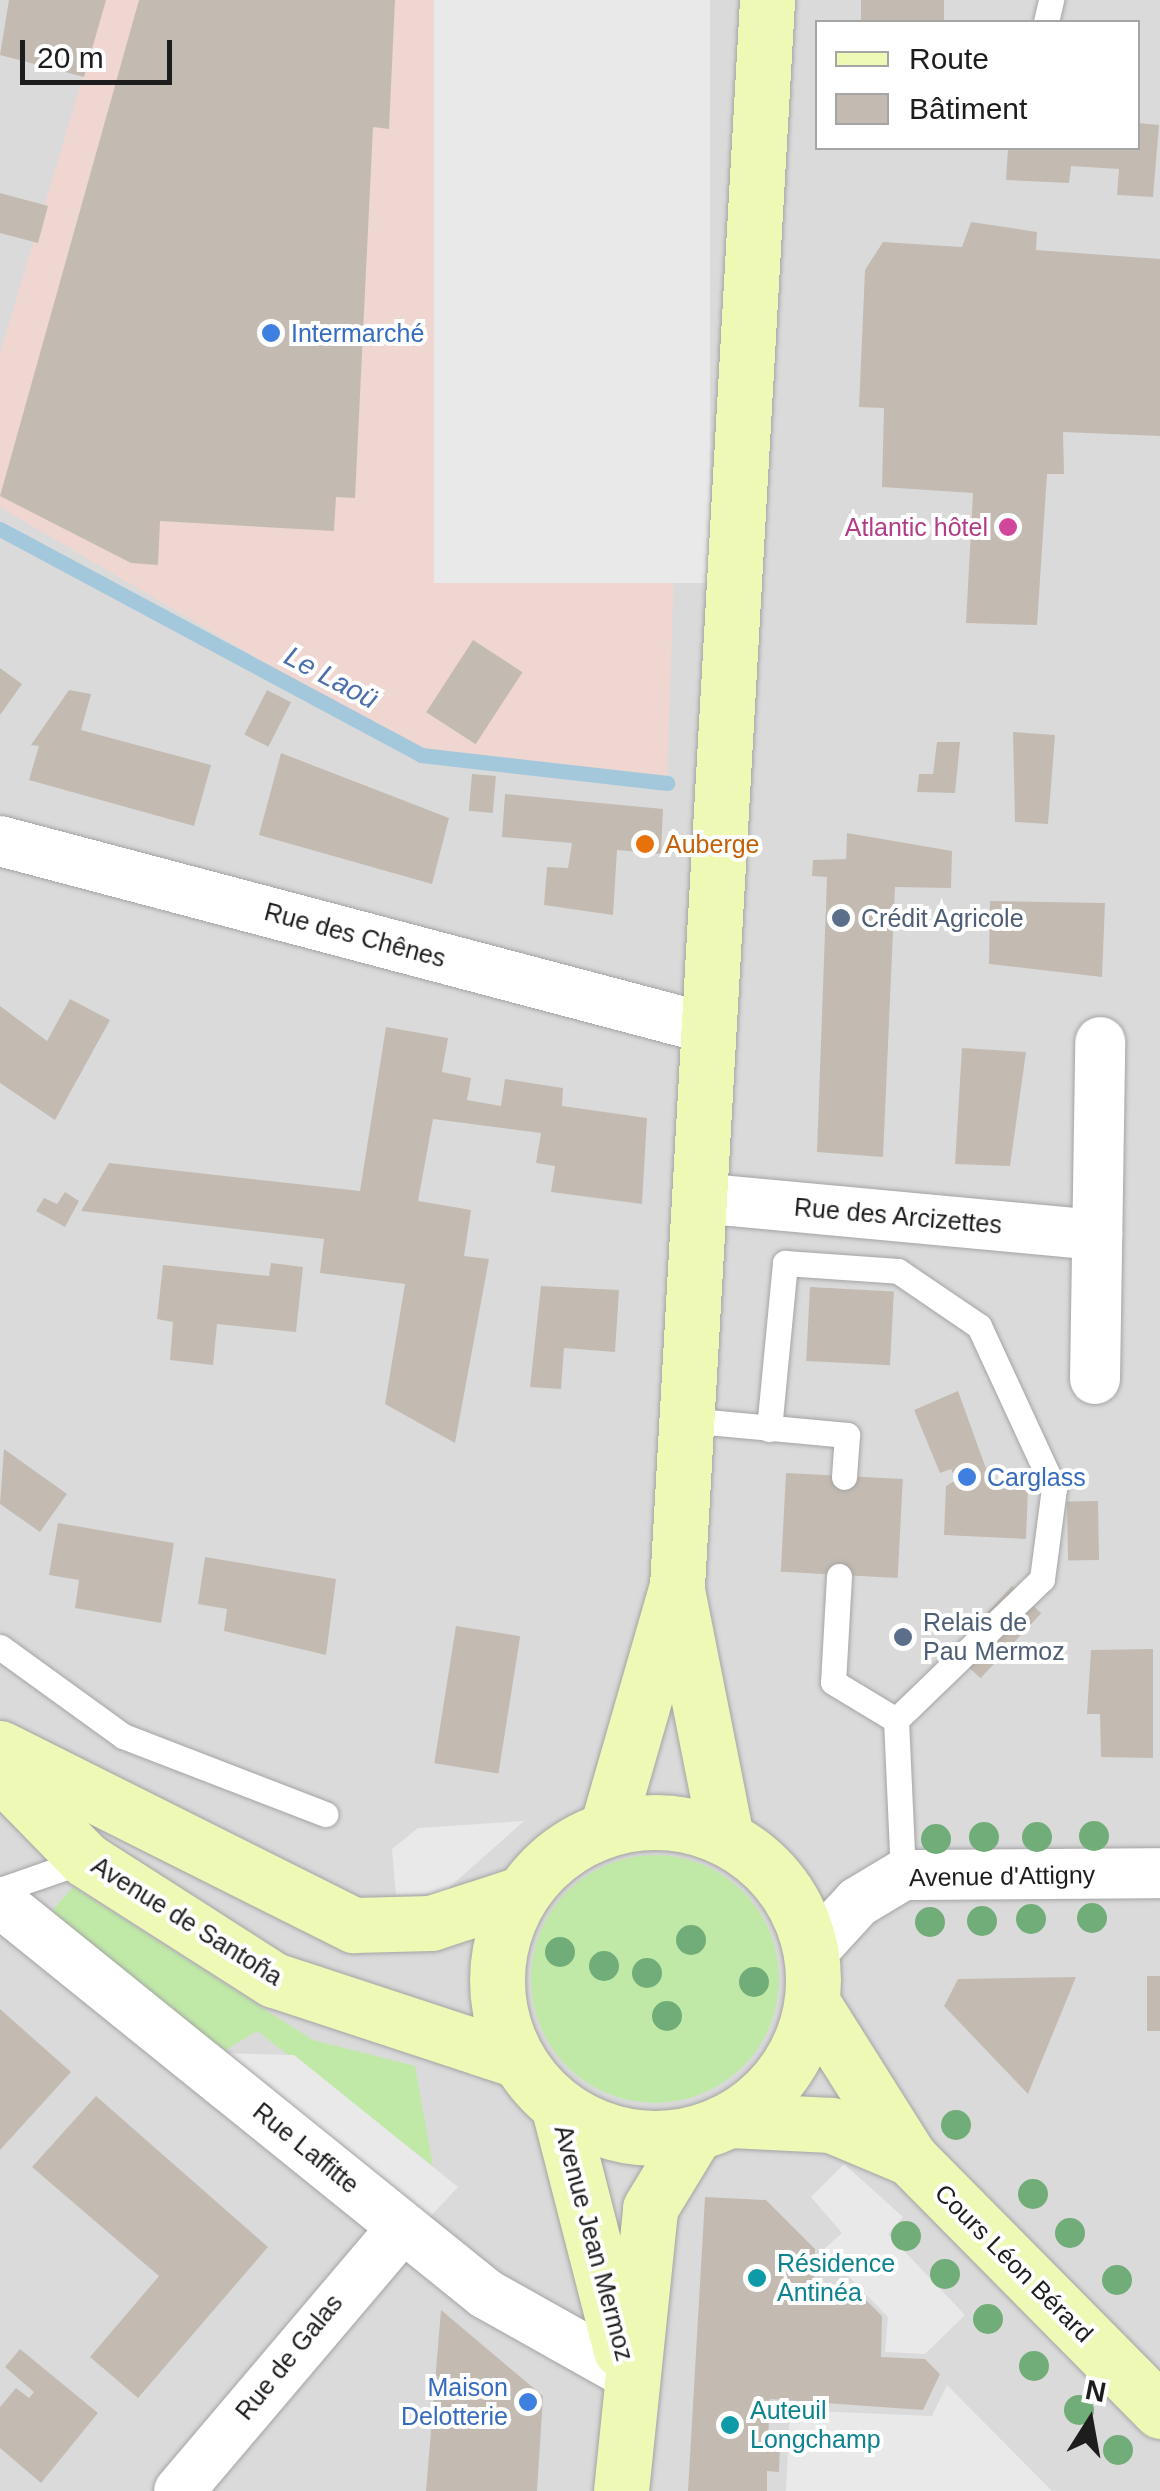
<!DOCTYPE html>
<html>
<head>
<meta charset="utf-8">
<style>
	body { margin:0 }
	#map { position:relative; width:1160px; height:2491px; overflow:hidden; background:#eeece2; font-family:Helvetica,sans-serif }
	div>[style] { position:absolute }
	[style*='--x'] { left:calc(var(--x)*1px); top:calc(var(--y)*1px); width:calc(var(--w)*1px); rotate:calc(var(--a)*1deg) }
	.residential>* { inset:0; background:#dbdada }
	.commercial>* { inset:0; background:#efd6d1 }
	.grass>* { inset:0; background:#c0e9a8 }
	.round { border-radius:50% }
	.parking>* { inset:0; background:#e9e9e9; transform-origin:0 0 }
	.stream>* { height:15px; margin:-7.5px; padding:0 7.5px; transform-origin:7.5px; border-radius:7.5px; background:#a3c8dc }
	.building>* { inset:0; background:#c3bbb2; transform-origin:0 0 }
	.roads { filter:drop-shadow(0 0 2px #a4a4a4) drop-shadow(0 0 2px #a4a4a4) }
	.lane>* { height:25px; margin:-12.5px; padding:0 12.5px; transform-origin:12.5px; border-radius:12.5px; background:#fff }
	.street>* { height:50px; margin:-25px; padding:0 25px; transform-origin:25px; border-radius:25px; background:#fff }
	.secondary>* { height:55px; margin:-27.5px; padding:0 27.5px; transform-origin:27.5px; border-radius:27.5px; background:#edf9b5 }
	.secondary>.ring { margin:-27.5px; padding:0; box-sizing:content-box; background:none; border:55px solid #edf9b5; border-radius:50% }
	.trees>* { width:30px; height:30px; margin:-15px; border-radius:50%; background:#71ad78 }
	.dots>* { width:28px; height:28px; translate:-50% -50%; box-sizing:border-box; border:5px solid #fff; border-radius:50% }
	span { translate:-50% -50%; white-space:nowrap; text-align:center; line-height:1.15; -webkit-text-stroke:8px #fff; paint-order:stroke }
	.shop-label { font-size:25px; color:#366cbe }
	.left { translate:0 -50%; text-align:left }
	.right { translate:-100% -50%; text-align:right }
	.hotel-label { font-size:25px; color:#b23c85 }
	.food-label { font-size:25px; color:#c56008 }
	.service-label { font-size:25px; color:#4e5e75 }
	.street-label { font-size:25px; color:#1d1d1d }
	.culture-label { font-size:25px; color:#0d838f }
	.water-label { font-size:28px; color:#4a6fac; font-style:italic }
	.legend { position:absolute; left:815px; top:20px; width:325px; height:130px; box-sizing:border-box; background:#fff; border:2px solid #a5a5a5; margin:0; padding:12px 18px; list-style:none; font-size:30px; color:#1d1d1d }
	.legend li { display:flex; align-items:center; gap:20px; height:50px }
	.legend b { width:50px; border:2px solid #a5a5a5 }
	.north { position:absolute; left:1040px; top:2371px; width:100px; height:100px; -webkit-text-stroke:8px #fff; paint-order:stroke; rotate:11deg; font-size:28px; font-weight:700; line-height:40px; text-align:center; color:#1d1d1d }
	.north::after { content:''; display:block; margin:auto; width:35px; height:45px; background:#1d1d1d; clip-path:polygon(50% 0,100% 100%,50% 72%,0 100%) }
	.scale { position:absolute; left:20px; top:40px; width:152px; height:45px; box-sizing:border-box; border:5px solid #1d1d1d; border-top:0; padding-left:12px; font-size:30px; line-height:35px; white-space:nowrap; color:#1d1d1d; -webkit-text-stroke:8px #fff; paint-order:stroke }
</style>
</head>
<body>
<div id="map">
	<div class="residential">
		<i style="clip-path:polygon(evenodd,0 0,1160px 0,1160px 2491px,0 2491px,0 0,818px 22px,1138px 22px,1138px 148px,818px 148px,818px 22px)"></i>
	</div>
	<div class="commercial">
		<i style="clip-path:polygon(106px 0,693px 0,667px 783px,423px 756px,0 507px,0 353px)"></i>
	</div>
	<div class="grass">
		<i class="round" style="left:531px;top:1855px;width:248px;height:248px"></i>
		<i style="clip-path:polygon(73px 1887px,313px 2040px,415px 2066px,433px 2166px,257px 2031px,221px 2053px,51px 1912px)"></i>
	</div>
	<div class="parking">
		<i style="left:434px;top:0;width:276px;height:583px"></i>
		<i style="clip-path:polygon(524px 1821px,443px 1893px,396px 1895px,392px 1849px,418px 1828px)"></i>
		<i style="clip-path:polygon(221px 2053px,294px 2055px,458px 2187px,427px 2220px)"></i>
		<i style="clip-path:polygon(844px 2164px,903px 2217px,888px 2234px,965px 2315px,925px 2354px,885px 2352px,888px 2317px,823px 2250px,842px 2233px,811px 2197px)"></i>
		<i style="clip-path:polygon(947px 2385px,1052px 2491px,786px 2491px,790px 2410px,932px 2416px)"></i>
	</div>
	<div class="stream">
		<i style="--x:0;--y:529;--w:478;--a:28.2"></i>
		<i style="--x:421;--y:755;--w:248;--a:6.5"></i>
	</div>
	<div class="building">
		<i style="clip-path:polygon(9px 0,106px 0,84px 77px,0 55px)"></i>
		<i style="clip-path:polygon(139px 0,395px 0,389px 129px,373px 127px,355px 498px,336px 497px,334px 531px,160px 521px,158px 565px,131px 563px,0 496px)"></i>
		<i style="left:861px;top:0;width:83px;height:22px"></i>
		<i style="clip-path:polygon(1138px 123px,1159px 125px,1153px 197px,1117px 195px,1119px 169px,1071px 166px,1069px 183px,1006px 180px,1008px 148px,1138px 148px)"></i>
		<i style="clip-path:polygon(0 193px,48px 206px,38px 243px,0 233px)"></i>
		<i style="clip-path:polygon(971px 222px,1037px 232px,1036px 250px,1160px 259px,1160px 436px,1063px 432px,1064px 474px,1047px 474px,1037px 625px,966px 623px,973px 493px,882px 487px,884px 408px,859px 407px,865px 270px,883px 242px,962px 247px)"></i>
		<i style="left:473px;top:640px;width:59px;height:86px;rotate:33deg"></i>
		<i style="clip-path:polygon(0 668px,22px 684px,0 715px)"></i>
		<i style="clip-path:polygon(69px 690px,91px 694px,81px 730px,211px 765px,194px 826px,29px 780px,39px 746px,31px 745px)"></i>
		<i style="left:267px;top:690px;width:27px;height:50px;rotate:27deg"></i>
		<i style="clip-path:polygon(1013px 732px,1055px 735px,1048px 824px,1015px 822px)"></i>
		<i style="clip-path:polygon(937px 742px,960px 742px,955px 793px,917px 792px,919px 774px,933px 774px)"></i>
		<i style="clip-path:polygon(281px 753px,449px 818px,432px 884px,259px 835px)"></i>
		<i style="left:472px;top:774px;width:24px;height:37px;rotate:5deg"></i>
		<i style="clip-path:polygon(505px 794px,663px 809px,661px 854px,617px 850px,613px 915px,544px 905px,547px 867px,568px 868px,572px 843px,502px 837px)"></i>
		<i style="clip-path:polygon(847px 833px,952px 851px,951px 888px,895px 887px,883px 1157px,817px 1152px,827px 877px,812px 876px,813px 860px,846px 859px)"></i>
		<i style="clip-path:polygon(990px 901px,1105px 903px,1102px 977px,989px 964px)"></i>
		<i style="clip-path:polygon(70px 999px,110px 1020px,55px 1120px,0 1083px,0 1006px,47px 1041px)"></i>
		<i style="clip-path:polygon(386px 1027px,448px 1038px,442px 1072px,471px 1078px,467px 1100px,501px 1106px,505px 1079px,563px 1088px,562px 1106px,647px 1118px,642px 1204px,551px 1192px,555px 1166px,536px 1163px,541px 1133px,433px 1119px,418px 1201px,471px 1210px,464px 1256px,489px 1259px,455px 1443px,385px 1404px,405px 1284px,320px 1273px,324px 1239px,81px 1211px,109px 1163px,360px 1191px)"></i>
		<i style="clip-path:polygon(962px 1048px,1026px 1052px,1010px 1166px,955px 1164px)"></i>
		<i style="clip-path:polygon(65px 1192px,79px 1201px,65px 1227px,36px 1211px,44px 1198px,57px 1204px)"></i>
		<i style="clip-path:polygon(271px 1263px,303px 1267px,296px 1332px,217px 1324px,213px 1365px,170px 1360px,173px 1322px,157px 1319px,163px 1265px,269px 1276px)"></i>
		<i style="clip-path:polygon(541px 1286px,619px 1290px,615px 1352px,564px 1348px,561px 1389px,530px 1387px)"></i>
		<i style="left:810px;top:1287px;width:84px;height:74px;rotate:3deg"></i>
		<i style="clip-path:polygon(958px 1391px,993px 1488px,1028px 1489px,1026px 1539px,944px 1535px,946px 1486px,956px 1480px,951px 1469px,940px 1473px,914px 1410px)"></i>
		<i style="clip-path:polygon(4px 1449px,67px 1494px,40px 1532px,0 1504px)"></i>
		<i style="left:786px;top:1473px;width:117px;height:99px;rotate:3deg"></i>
		<i style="left:1098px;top:1501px;width:59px;height:31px;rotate:89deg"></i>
		<i style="clip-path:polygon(58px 1523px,174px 1543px,161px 1623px,75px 1608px,79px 1580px,49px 1575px)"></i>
		<i style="clip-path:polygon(205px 1557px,336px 1579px,326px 1655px,224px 1631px,227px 1609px,198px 1604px)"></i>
		<i style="left:1012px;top:1586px;width:40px;height:89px;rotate:43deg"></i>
		<i style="left:456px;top:1626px;width:65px;height:139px;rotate:9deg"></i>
		<i style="clip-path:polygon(1153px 1649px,1153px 1758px,1101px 1757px,1100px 1714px,1087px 1714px,1091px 1650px)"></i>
		<i style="left:1160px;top:1976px;width:55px;height:13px;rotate:90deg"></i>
		<i style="clip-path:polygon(1076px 1977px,1028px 2094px,944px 2006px,958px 1979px)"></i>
		<i style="clip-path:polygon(0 2009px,71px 2072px,0 2150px)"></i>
		<i style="clip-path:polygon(96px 2096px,268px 2247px,138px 2398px,90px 2357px,159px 2276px,32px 2167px)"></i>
		<i style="clip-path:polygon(705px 2197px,766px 2200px,815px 2249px,814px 2284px,853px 2287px,882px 2316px,881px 2357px,925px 2359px,940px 2374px,923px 2410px,770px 2399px,768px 2442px,780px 2444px,779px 2472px,767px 2471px,767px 2491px,688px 2491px)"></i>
		<i style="clip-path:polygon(441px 2310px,543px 2396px,537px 2491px,426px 2491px)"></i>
		<i style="clip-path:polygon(20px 2349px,98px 2413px,41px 2483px,0 2448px,0 2407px,16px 2388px,29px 2398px,34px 2392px,5px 2367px)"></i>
	</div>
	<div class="roads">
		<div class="lane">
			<i style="--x:1046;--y:22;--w:23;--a:-77"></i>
			<i style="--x:686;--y:1420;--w:162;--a:5.3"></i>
			<i style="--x:847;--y:1435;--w:42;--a:94.1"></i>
			<i style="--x:769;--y:1429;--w:167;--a:-84.5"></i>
			<i style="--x:785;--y:1263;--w:113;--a:4"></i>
			<i style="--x:898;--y:1271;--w:98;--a:34.2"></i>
			<i style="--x:979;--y:1326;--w:179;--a:65.2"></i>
			<i style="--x:1054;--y:1488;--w:92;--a:97.5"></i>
			<i style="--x:1042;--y:1579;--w:203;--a:136"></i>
			<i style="--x:896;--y:1720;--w:155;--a:87.4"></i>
			<i style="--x:839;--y:1576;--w:106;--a:93.2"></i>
			<i style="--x:833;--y:1682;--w:74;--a:31.1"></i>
			<i style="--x:0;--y:1647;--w:152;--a:35.9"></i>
			<i style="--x:123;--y:1736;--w:217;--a:21.1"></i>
			<i style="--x:0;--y:1890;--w:91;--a:-19.2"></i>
		</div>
		<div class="street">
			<i style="--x:0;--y:841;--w:734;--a:14.83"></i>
			<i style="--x:698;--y:1198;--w:401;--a:5.3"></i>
			<i style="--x:1095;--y:1379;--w:337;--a:-89.1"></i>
			<i style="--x:0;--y:1902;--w:624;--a:38.89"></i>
			<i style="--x:486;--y:2294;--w:162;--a:29.3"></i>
			<i style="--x:812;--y:1952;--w:68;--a:-47.4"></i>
			<i style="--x:858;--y:1902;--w:52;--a:-31"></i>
			<i style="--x:903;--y:1875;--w:257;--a:-0.4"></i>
			<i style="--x:179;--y:2491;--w:346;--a:-49.7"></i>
		</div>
		<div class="secondary">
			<i style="--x:678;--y:1595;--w:247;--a:78.8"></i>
			<i style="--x:0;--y:1748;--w:396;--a:26.6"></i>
			<i style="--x:354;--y:1925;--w:77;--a:-1.5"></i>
			<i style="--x:431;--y:1923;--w:94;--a:-18"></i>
			<i style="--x:0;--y:1772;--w:123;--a:45.7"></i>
			<i style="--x:86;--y:1860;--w:223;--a:32.6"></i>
			<i style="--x:274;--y:1980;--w:256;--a:18.2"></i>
			<i class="ring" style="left:497px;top:1822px;width:261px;height:261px"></i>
			<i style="--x:607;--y:1828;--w:252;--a:-73.9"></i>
			<i style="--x:677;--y:1586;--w:1589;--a:-86.75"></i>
			<i style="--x:813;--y:2004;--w:182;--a:57.8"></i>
			<i style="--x:910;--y:2158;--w:356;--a:45.3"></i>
			<i style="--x:558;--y:2105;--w:253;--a:75.6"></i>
			<i style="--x:731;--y:2120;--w:100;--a:2.9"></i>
			<i style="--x:831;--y:2125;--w:86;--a:22.7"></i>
			<i style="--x:621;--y:2491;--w:284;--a:-84.1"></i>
			<i style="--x:650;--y:2208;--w:87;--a:-58.7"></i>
		</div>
	</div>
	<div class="trees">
		<i style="left:1094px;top:1836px"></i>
		<i style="left:984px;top:1837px"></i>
		<i style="left:1037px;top:1837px"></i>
		<i style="left:936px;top:1839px"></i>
		<i style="left:1092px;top:1918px"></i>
		<i style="left:1031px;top:1919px"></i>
		<i style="left:982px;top:1921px"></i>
		<i style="left:930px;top:1922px"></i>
		<i style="left:691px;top:1940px"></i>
		<i style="left:560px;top:1952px"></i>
		<i style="left:604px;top:1966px"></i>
		<i style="left:647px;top:1973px"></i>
		<i style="left:754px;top:1982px"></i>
		<i style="left:667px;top:2016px"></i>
		<i style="left:956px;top:2125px"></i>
		<i style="left:1033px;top:2194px"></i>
		<i style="left:1070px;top:2233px"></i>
		<i style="left:906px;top:2236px"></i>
		<i style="left:945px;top:2274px"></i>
		<i style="left:1117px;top:2280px"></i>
		<i style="left:988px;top:2319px"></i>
		<i style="left:1034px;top:2366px"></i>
		<i style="left:1079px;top:2410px"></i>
		<i style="left:1118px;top:2450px"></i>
	</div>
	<div class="dots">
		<i style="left:271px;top:333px;background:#3f7fe0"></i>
		<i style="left:1008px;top:527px;background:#d1479c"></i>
		<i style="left:645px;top:844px;background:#e8710a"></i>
		<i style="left:841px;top:918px;background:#5c6f8a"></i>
		<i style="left:967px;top:1477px;background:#3f7fe0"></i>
		<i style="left:903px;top:1637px;background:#5c6f8a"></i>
		<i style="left:757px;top:2278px;background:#0f9aa8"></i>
		<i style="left:528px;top:2402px;background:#3f7fe0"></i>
		<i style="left:730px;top:2425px;background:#0f9aa8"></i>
	</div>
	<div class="shop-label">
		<span class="left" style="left:291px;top:333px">Intermarché</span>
		<span class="left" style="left:987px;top:1477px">Carglass</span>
		<span class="right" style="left:508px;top:2402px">Maison<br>Delotterie</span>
	</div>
	<div class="hotel-label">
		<span class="right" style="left:988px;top:527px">Atlantic hôtel</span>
	</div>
	<div class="food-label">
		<span class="left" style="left:665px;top:844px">Auberge</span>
	</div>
	<div class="service-label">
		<span class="left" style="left:861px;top:918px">Crédit Agricole</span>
		<span class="left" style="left:923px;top:1637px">Relais de<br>Pau Mermoz</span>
	</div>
	<div class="street-label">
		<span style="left:355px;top:935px;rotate:15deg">Rue des Chênes</span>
		<span style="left:898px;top:1216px;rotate:5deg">Rue des Arcizettes</span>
		<span style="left:1002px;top:1876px;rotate:-1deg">Avenue d'Attigny</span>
		<span style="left:187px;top:1921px;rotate:32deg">Avenue de Santoña</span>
		<span style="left:306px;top:2148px;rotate:39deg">Rue Laffitte</span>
		<span style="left:594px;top:2243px;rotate:75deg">Avenue Jean Mermoz</span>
		<span style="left:1014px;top:2263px;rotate:45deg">Cours Léon Bérard</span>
		<span style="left:289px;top:2357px;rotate:-51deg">Rue de Galas</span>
	</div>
	<div class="culture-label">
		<span class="left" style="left:777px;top:2278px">Résidence<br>Antinéa</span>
		<span class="left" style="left:750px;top:2425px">Auteuil<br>Longchamp</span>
	</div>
	<div class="water-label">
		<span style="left:331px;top:678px;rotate:28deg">Le Laoü</span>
	</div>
	<ul class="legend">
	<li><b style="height:12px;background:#edf9b5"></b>Route</li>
	<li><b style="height:28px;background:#c3bbb2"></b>Bâtiment</li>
	</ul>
	<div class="north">N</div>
	<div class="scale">20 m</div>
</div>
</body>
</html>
